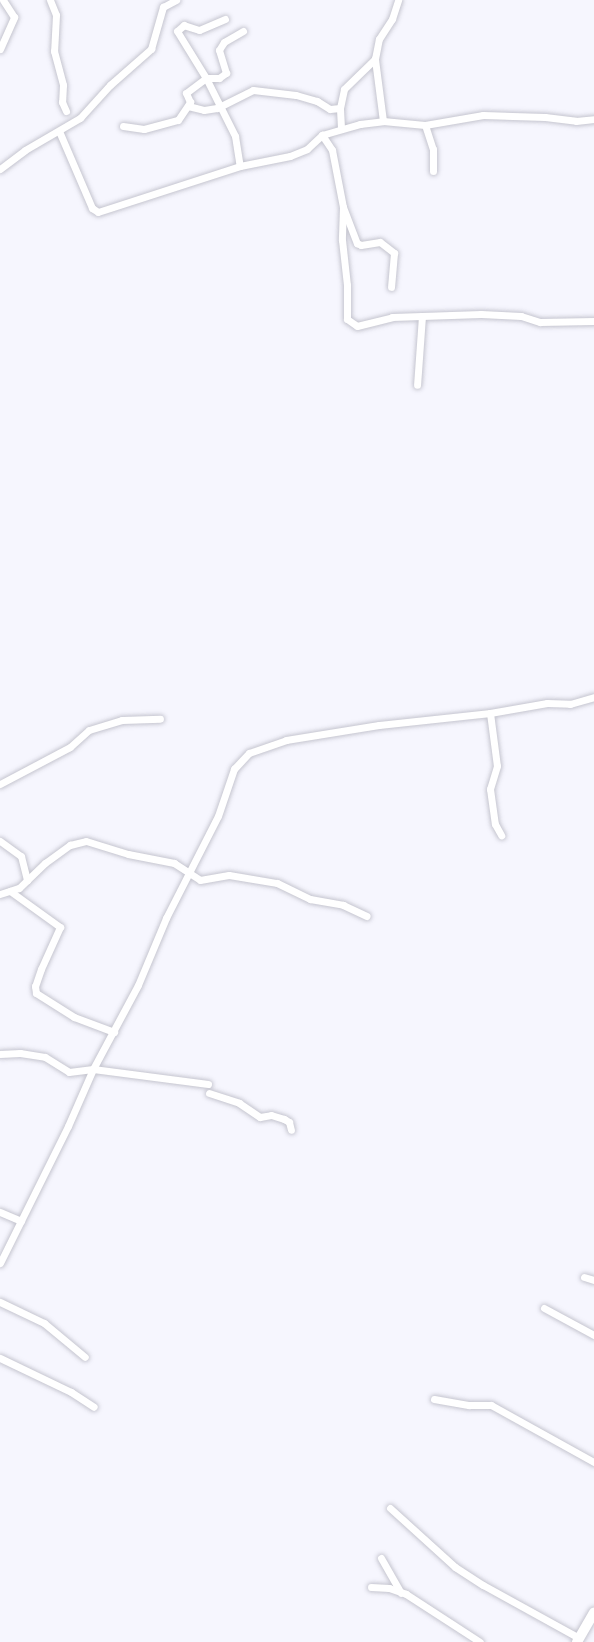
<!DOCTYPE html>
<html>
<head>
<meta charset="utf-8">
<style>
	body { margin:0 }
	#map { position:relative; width:594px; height:1642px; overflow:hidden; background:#f6f6fe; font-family:Manrope,sans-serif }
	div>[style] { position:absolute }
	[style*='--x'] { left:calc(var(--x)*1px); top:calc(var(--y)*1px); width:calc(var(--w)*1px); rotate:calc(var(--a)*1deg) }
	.roads { filter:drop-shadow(0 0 2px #c5c5cf) drop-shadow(0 0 2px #c5c5cf) }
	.street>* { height:7px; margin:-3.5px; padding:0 3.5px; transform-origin:3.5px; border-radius:3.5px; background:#fff }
	.secondary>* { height:10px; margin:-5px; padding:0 5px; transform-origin:5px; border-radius:5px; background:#fff }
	span { translate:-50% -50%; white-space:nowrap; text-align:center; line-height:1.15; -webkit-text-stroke:4.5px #f6f6fe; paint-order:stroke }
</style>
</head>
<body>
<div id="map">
	<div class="roads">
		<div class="street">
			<i style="--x:50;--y:0;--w:16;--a:68"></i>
			<i style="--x:56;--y:15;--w:36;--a:93"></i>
			<i style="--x:54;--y:51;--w:35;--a:75"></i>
			<i style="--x:63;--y:85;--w:17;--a:93"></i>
			<i style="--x:62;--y:102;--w:10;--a:66"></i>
			<i style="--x:225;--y:19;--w:28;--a:157"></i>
			<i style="--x:199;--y:30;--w:16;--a:-162"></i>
			<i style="--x:184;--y:25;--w:9;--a:139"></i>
			<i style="--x:177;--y:31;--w:55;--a:58.3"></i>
			<i style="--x:206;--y:78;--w:65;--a:63.4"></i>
			<i style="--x:235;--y:136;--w:30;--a:81"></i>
			<i style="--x:0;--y:49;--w:35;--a:-66"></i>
			<i style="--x:14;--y:17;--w:20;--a:-123"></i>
			<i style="--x:188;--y:106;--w:16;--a:14"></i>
			<i style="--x:204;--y:110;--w:13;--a:-9"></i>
			<i style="--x:217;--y:108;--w:40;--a:-26.6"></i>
			<i style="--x:253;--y:90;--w:43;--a:6.6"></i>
			<i style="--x:296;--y:95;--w:22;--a:16"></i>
			<i style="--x:317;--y:101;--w:15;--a:32"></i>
			<i style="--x:330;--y:109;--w:10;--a:-6"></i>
			<i style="--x:383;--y:121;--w:63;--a:-97.4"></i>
			<i style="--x:375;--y:59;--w:20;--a:-79"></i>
			<i style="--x:379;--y:39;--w:24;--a:-57"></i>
			<i style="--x:392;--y:19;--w:20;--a:-72"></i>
			<i style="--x:425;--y:125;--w:25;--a:72"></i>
			<i style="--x:433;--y:149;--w:22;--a:90"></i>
			<i style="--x:123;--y:126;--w:21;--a:8"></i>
			<i style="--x:144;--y:129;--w:35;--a:-15"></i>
			<i style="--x:178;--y:120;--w:22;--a:-56"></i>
			<i style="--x:190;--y:102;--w:10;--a:-114"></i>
			<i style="--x:186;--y:93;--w:25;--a:-37"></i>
			<i style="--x:206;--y:78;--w:13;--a:0"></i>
			<i style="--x:219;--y:78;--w:9;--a:-36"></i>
			<i style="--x:226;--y:73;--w:24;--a:-107"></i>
			<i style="--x:219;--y:50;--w:9;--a:-58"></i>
			<i style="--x:224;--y:42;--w:22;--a:-30"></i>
			<i style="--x:341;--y:128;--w:20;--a:-93"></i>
			<i style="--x:340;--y:108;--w:19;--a:-78"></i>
			<i style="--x:344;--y:89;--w:43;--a:-44.1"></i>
			<i style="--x:59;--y:131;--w:84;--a:66.8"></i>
			<i style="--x:92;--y:208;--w:7;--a:34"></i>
			<i style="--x:98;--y:212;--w:149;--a:-17.9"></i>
			<i style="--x:240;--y:166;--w:51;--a:-11.3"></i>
			<i style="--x:290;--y:156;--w:18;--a:-22"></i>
			<i style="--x:307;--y:149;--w:21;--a:-43"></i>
			<i style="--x:322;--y:135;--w:40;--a:-16"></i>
			<i style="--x:360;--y:124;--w:23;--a:-7"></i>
			<i style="--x:383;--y:121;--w:42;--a:5.4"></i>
			<i style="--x:425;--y:125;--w:59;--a:-9.8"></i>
			<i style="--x:483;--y:115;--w:62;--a:1.8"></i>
			<i style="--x:545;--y:117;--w:31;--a:7"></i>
			<i style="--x:576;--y:121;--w:18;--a:-6"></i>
			<i style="--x:322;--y:135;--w:18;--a:56"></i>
			<i style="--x:332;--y:150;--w:58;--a:79.1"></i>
			<i style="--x:343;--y:207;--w:39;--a:69"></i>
			<i style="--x:357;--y:243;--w:4;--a:27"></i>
			<i style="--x:361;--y:245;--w:19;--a:-9"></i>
			<i style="--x:380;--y:242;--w:18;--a:38"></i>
			<i style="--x:394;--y:253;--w:34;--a:95"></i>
			<i style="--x:0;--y:169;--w:31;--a:-37"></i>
			<i style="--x:25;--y:150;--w:64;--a:-30.2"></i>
			<i style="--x:80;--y:118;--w:45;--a:-47.7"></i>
			<i style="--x:110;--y:85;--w:55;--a:-41.3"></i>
			<i style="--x:151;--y:49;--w:44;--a:-74.1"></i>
			<i style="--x:163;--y:7;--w:15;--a:-28"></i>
			<i style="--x:343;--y:207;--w:33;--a:92"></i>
			<i style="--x:342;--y:240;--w:45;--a:83.7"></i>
			<i style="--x:347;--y:285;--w:34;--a:90"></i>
			<i style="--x:347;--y:319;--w:12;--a:35"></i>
			<i style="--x:357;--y:326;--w:36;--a:-14"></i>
			<i style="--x:392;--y:317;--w:30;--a:-2"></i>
			<i style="--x:422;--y:316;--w:69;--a:94.1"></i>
			<i style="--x:422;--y:316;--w:59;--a:-1.9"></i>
			<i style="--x:481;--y:314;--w:40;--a:2.9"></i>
			<i style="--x:521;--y:316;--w:20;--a:18"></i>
			<i style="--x:540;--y:322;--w:54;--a:-1.1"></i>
			<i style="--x:490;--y:713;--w:53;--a:82.5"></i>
			<i style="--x:497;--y:766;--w:24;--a:107"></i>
			<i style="--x:490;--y:789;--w:35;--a:82"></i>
			<i style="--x:495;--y:824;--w:13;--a:61"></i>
			<i style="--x:0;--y:784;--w:79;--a:-27.9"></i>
			<i style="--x:70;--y:747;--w:25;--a:-42"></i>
			<i style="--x:89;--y:730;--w:34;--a:-17"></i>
			<i style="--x:122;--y:720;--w:38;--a:-2"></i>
			<i style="--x:0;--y:841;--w:26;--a:36"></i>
			<i style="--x:21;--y:856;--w:25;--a:76"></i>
			<i style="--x:10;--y:891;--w:62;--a:35.8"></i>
			<i style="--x:60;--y:927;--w:46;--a:114.3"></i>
			<i style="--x:41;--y:969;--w:18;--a:109"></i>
			<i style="--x:35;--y:986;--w:7;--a:82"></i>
			<i style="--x:36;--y:993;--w:45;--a:32.3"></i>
			<i style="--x:74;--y:1017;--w:43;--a:20.6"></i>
			<i style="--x:0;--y:894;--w:20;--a:-18"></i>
			<i style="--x:19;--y:888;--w:36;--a:-44"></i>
			<i style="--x:45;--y:863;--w:31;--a:-36"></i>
			<i style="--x:70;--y:845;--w:16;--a:-14"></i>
			<i style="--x:86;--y:841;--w:44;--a:17.2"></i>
			<i style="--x:128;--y:854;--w:47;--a:11.1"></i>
			<i style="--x:174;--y:863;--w:31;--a:33"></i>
			<i style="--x:200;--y:880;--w:29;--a:-10"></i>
			<i style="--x:229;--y:875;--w:49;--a:9.5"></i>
			<i style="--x:277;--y:883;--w:37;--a:26"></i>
			<i style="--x:310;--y:899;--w:34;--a:10"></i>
			<i style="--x:343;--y:905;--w:26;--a:25"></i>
			<i style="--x:0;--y:1054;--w:20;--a:-3"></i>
			<i style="--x:20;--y:1053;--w:25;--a:9"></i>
			<i style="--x:45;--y:1057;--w:28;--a:32"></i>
			<i style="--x:69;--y:1072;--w:24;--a:-7"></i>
			<i style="--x:93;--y:1069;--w:116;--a:7.4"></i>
			<i style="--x:209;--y:1093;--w:32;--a:18"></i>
			<i style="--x:239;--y:1103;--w:25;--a:34"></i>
			<i style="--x:260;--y:1117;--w:11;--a:-10"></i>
			<i style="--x:271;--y:1115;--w:14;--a:17"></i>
			<i style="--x:284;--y:1119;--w:6;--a:31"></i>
			<i style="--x:289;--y:1122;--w:8;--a:76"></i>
			<i style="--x:0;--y:1212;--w:23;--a:23"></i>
			<i style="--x:0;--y:1263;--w:153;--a:-63.6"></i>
			<i style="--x:68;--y:1126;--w:62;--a:-66.3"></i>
			<i style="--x:93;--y:1069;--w:95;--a:-61.8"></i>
			<i style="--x:138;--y:985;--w:73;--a:-67.3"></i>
			<i style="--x:166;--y:918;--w:114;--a:-63"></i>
			<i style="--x:218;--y:816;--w:50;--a:-71.2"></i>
			<i style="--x:234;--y:769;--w:22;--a:-47"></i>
			<i style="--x:249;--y:753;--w:39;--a:-19"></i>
			<i style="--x:286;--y:740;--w:94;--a:-9.2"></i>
			<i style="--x:379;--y:725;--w:112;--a:-6.2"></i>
			<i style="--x:490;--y:713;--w:58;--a:-10"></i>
			<i style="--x:547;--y:703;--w:23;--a:2"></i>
			<i style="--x:570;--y:704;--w:25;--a:-16"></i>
			<i style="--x:584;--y:1277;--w:10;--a:17"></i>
			<i style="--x:0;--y:1302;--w:49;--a:25.5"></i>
			<i style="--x:44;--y:1323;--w:53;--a:39.7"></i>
			<i style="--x:544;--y:1308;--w:57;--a:28.4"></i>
			<i style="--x:0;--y:1358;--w:79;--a:25.6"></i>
			<i style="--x:71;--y:1392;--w:27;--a:33"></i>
			<i style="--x:434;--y:1399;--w:36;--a:10"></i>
			<i style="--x:469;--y:1405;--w:22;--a:0"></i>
			<i style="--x:491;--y:1405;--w:118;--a:29"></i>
			<i style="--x:390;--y:1508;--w:88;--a:42.2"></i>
			<i style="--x:455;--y:1567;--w:33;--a:33"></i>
			<i style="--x:483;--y:1585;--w:110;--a:28.9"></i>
			<i style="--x:381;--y:1558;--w:40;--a:60.3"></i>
			<i style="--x:371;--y:1587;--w:18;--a:3"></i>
			<i style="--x:389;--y:1588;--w:18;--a:19"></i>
			<i style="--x:406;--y:1594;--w:88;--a:33"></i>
		</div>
		<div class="secondary">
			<i style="--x:577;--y:1642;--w:34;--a:-60"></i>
		</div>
	</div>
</div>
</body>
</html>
